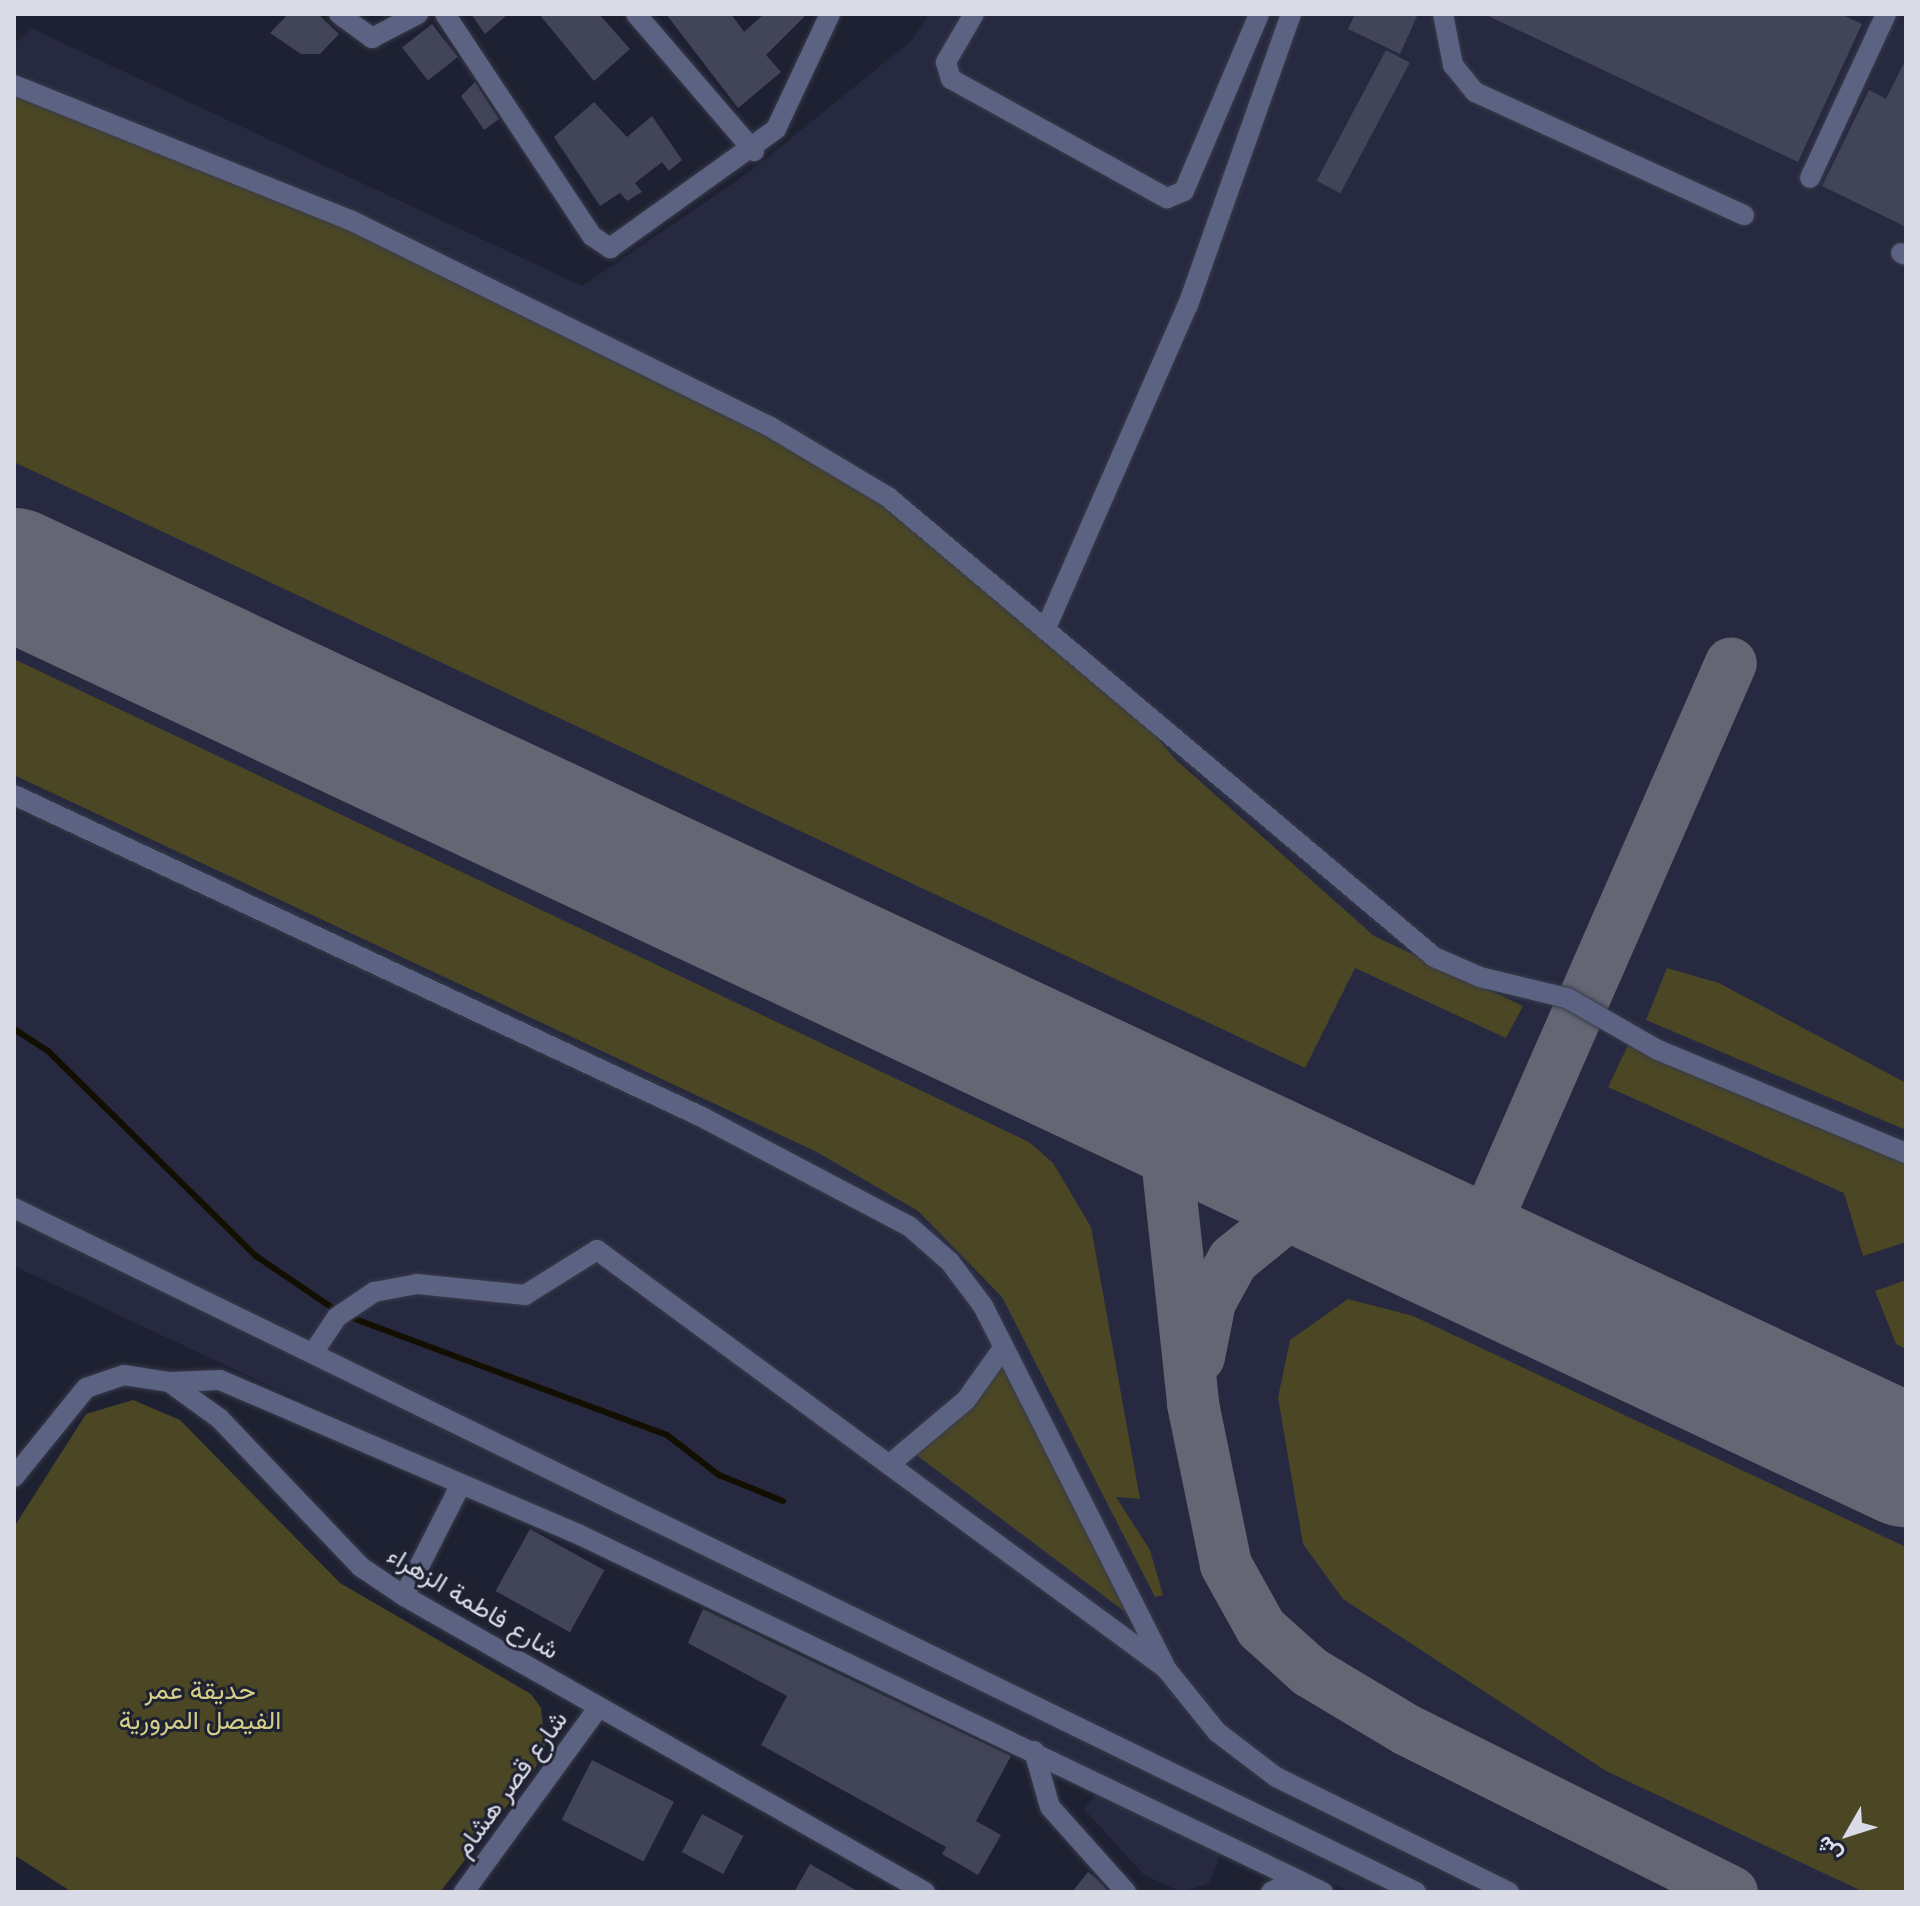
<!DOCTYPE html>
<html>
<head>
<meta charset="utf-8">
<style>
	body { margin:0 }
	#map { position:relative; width:1920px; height:1906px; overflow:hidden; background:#1e2131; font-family:"Fira Sans",Vazirmatn,sans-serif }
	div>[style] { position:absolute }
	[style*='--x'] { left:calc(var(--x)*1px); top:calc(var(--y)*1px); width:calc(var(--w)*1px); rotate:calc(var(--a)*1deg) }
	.built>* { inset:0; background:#26293f }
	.green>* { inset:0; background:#4b4725 }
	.stream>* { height:6px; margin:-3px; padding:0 3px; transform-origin:3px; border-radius:3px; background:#130f00 }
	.taxiway>* { height:52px; margin:-26px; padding:0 26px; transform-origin:26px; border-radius:26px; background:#646674 }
	.runway>* { height:132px; margin:-66px; padding:0 66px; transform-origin:66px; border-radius:66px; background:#646674 }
	.building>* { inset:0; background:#424557; transform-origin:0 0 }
	.roads { filter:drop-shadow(0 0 2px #383b4a) drop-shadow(0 0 2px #383b4a) }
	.minor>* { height:20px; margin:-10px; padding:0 10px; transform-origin:10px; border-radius:10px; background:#5c6282 }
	span { translate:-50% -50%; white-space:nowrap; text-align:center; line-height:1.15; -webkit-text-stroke:6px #1e2131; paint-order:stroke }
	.street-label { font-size:26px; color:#d9dbe6 }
	.park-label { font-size:26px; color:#d5cd8a }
	.frame { position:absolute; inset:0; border:16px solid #d9dbe6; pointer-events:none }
	.north { position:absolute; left:1808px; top:1794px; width:80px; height:80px; -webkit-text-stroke:6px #1e2131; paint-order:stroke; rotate:231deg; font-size:22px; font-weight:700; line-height:32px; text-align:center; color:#d9dbe6 }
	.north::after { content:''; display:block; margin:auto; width:28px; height:36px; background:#d9dbe6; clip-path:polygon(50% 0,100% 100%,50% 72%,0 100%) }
</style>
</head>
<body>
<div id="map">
	<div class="built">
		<i style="clip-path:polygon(929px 14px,1906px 14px,1906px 1892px,1350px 1892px,14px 1266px,14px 44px,31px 28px,582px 286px,748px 173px,912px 40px)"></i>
		<i style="clip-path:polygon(1099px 1791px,1221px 1851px,1210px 1883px,1181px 1892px,1144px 1875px,1084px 1809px)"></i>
	</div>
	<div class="green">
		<i style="clip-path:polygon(14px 81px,263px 179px,852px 468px,1139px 716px,1175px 759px,1374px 936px,1523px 1006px,1506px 1038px,1355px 968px,1305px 1068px,14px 462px)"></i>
		<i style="clip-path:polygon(14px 659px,1029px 1142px,1053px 1163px,1091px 1227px,1140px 1499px,1116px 1497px,1150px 1550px,1163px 1595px,1155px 1597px,1002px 1297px,918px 1211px,817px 1152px,14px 775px)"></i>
		<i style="clip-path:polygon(1667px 968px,1719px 983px,1906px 1083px,1906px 1130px,1646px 1020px)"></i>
		<i style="clip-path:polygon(1631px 1039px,1906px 1143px,1906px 1242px,1863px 1256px,1844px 1193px,1608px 1087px)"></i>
		<i style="clip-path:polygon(1906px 1280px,1906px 1349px,1896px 1344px,1875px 1291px)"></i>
		<i style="clip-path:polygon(1348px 1299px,1413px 1316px,1906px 1547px,1906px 1892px,1864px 1892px,1606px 1771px,1343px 1599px,1303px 1544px,1278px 1398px,1290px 1340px)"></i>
		<i style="clip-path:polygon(1001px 1361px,1132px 1617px,915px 1454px)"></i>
		<i style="clip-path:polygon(133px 1400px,180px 1420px,340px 1583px,531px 1694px,541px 1708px,545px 1747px,534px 1771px,440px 1892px,72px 1892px,14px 1855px,14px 1527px,86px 1414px)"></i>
	</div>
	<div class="stream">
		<i style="--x:14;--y:1029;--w:40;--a:32.9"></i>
		<i style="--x:48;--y:1051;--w:292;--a:44.6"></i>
		<i style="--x:256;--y:1256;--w:98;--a:34.2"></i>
		<i style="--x:347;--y:1316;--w:341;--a:20.4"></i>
		<i style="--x:667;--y:1435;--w:66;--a:37.6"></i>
		<i style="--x:719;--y:1475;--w:69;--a:22.1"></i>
	</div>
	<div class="taxiway">
		<i style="--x:1162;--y:1112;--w:294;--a:83.9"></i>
		<i style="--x:1193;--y:1404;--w:164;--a:78.4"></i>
		<i style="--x:1226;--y:1565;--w:72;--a:60.9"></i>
		<i style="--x:1261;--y:1628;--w:66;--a:41.9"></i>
		<i style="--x:1310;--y:1672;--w:113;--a:30.9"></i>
		<i style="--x:1407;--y:1730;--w:363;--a:26.5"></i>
		<i style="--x:1471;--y:1257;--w:648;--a:-66.36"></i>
		<i style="--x:1199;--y:1357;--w:56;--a:-78.7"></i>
		<i style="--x:1210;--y:1302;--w:48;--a:-61.3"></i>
		<i style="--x:1233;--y:1260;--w:62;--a:-39.1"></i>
		<i style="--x:1281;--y:1221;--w:63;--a:-24.5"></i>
	</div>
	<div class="runway">
		<i style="--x:14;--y:574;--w:2090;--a:25.12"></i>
	</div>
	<div class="building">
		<i style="clip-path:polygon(288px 14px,318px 14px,339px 34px,320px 54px,301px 54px,270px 33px)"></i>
		<i style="clip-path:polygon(471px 14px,508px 14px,485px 34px)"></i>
		<i style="clip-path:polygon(539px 14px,599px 14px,630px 49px,594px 81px)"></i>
		<i style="clip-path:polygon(666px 14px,731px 14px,744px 32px,764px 14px,807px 14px,766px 55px,781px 72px,738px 108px)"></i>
		<i style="clip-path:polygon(1355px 14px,1418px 14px,1400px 54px,1348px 29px)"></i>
		<i style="clip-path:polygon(1484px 14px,1841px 14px,1862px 24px,1798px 162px)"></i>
		<i style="left:432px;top:24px;width:42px;height:38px;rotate:52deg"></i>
		<i style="left:1386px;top:50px;width:27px;height:148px;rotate:28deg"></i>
		<i style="clip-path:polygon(1906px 59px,1906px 227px,1822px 186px,1869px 90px,1886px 99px)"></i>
		<i style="clip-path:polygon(475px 82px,499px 119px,484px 130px,461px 96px)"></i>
		<i style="clip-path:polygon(594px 102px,627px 137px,652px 116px,682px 160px,669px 171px,662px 162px,635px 183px,642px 192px,627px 201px,620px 193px,600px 206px,554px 137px)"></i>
		<i style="left:530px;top:1529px;width:85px;height:71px;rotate:29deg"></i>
		<i style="clip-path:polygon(703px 1609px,1011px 1756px,976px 1821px,1001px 1835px,978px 1875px,942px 1854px,946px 1847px,761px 1745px,787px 1696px,688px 1643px)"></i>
		<i style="left:592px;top:1760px;width:92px;height:67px;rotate:27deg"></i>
		<i style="left:702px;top:1814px;width:47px;height:43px;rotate:28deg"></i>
		<i style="clip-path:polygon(810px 1864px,859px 1892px,794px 1892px)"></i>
		<i style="clip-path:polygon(1088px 1872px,1096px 1878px,1109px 1892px,1072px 1892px)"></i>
	</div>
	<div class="roads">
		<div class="minor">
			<i style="--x:339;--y:14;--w:41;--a:36"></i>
			<i style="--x:372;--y:38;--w:52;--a:-27.6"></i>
			<i style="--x:445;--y:14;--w:266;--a:56.5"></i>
			<i style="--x:592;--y:236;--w:22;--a:34"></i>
			<i style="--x:610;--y:248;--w:204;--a:-35.6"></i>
			<i style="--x:776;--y:129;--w:127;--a:-64.8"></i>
			<i style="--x:636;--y:14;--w:181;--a:49.3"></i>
			<i style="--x:974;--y:14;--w:56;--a:120.3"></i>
			<i style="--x:946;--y:62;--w:18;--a:74"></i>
			<i style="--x:951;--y:79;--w:247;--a:28.9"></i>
			<i style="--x:1167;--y:198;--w:18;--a:-22"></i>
			<i style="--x:1184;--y:191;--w:192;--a:-67"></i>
			<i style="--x:1443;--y:14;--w:52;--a:78.9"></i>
			<i style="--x:1453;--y:65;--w:35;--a:51"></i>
			<i style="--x:1475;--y:92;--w:296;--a:24.6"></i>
			<i style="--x:14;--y:85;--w:362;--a:21.9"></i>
			<i style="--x:350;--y:220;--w:467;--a:26.2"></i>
			<i style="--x:769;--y:426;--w:139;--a:30.8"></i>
			<i style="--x:888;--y:497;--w:714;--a:40.11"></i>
			<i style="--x:1434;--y:957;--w:50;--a:23.5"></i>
			<i style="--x:1480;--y:977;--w:89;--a:13.6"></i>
			<i style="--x:1567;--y:998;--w:103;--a:29.8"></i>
			<i style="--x:1656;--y:1049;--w:271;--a:22.6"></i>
			<i style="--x:1810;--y:178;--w:181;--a:-65.1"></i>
			<i style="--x:1901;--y:253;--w:5;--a:22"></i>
			<i style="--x:1045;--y:630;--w:355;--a:-66.3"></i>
			<i style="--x:1188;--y:305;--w:309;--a:-70.5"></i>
			<i style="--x:14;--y:795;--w:760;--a:25.08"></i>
			<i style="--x:702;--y:1117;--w:234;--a:27.8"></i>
			<i style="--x:909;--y:1226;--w:55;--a:41.3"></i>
			<i style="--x:950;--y:1262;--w:55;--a:53.1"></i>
			<i style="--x:983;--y:1306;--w:408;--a:63.2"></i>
			<i style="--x:1167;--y:1670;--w:80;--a:51.1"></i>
			<i style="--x:1217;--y:1732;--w:74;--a:37.3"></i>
			<i style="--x:1276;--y:1777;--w:260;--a:26.3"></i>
			<i style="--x:14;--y:1208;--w:1560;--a:26.01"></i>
			<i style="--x:313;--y:1353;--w:43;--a:-56.3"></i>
			<i style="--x:337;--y:1317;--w:45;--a:-34"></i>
			<i style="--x:374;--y:1292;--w:44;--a:-10.5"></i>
			<i style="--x:417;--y:1284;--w:109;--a:5.8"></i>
			<i style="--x:525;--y:1295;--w:85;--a:-32"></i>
			<i style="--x:597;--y:1250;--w:704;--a:36.33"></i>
			<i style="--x:169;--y:1382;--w:51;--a:-2.2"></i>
			<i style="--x:220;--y:1380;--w:392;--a:23.3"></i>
			<i style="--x:580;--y:1535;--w:794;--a:25.66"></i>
			<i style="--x:890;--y:1464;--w:99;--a:-40.1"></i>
			<i style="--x:966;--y:1400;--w:65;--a:-54.4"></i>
			<i style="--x:14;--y:1477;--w:114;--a:-51"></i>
			<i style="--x:86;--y:1388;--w:40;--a:-18.9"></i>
			<i style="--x:124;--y:1375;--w:46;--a:8.8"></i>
			<i style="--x:169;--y:1382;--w:62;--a:35.8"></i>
			<i style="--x:219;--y:1418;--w:206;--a:46.4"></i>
			<i style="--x:361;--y:1567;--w:52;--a:34"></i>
			<i style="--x:404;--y:1596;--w:599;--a:29.6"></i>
			<i style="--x:404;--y:1596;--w:123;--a:-63"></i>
			<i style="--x:1034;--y:1751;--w:58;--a:74.1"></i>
			<i style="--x:1050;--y:1807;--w:114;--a:48.2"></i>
			<i style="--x:464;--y:1892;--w:229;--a:-53.9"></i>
			<i style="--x:1271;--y:1892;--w:28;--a:-27"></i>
			<i style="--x:1296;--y:1879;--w:30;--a:26"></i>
		</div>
	</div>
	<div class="street-label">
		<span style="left:473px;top:1603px;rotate:31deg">شارع فاطمة الزهراء</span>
		<span style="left:511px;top:1784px;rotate:-54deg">شارع قصر هشام</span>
	</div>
	<div class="park-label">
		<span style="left:200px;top:1706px">حديقة عمر<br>الفيصل المرورية</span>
	</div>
	<div class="frame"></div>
	<div class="north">ش</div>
</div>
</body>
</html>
